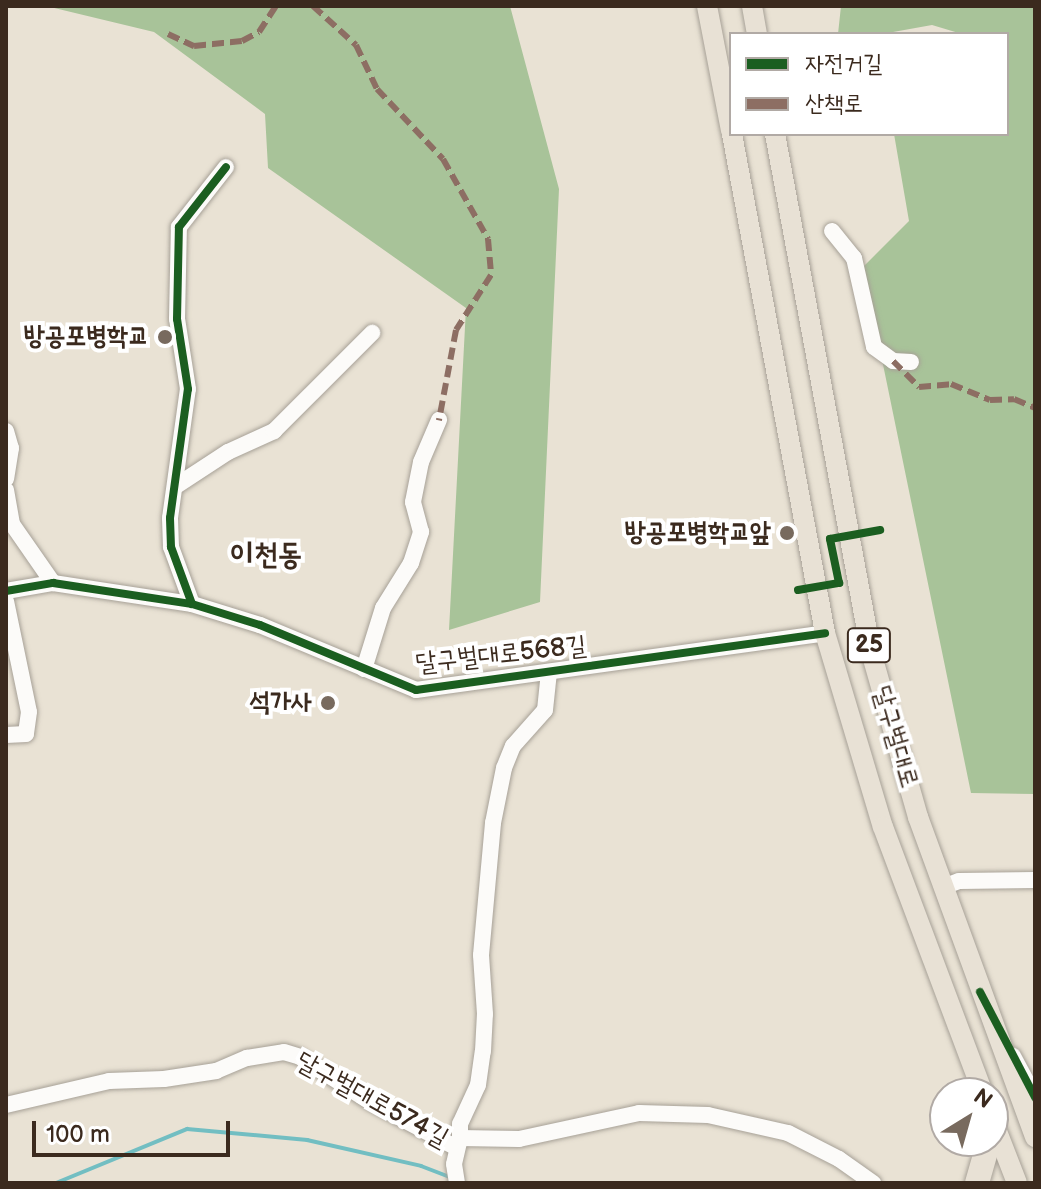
<!DOCTYPE html>
<html>
<head>
<meta charset="utf-8">
<style>
	body { margin:0 }
	#map { position:relative; width:1041px; height:1189px; overflow:hidden; background:#e9e2d4; font-family:"Balsamiq Sans","Poor Story",sans-serif }
	div>[style] { position:absolute }
	[style*='--x'] { left:calc(var(--x)*1px); top:calc(var(--y)*1px); width:calc(var(--w)*1px); rotate:calc(var(--a)*1deg) }
	.forest>* { inset:0; background:#a8c399 }
	.stream>* { height:4px; margin:-2px; padding:0 2px; transform-origin:2px; border-radius:2px; background:#72bec2 }
	.roads { filter:drop-shadow(0 0 2px #a7a197) drop-shadow(0 0 2px #a7a197) }
	.minor>* { height:16px; margin:-8px; padding:0 8px; transform-origin:8px; border-radius:8px; background:#fcfbf9 }
	.major>* { height:20px; margin:-10px; padding:0 10px; transform-origin:10px; border-radius:10px; background:#e8e1d5 }
	.highway>* { height:24px; margin:-12px; padding:0 12px; transform-origin:12px; border-radius:12px; background:#e8e1d5 }
	.quiet>* { height:6px; margin-top:-3px; transform-origin:0; background:repeating-linear-gradient(90deg,#8d6e63 0 12px,transparent 0 18px) }
	.cycleway>* { height:8px; margin:-4px; padding:0 4px; transform-origin:4px; border-radius:4px; background:#1b5e20 }
	.dots>* { width:22px; height:22px; translate:-50% -50%; box-sizing:border-box; border:4px solid #fff; border-radius:50% }
	span { translate:-50% -50%; white-space:nowrap; text-align:center; line-height:1.15; -webkit-text-stroke:8px #fff; paint-order:stroke }
	.shield-label span { padding:2px 6px; background:#fff; border:2px solid; border-radius:6px; -webkit-text-stroke-width:0 }
	.shield-label { font-size:24px; color:#3b2a1e; font-weight:700 }
	.poi-label { font-size:26px; color:#3b2a1e; font-weight:700 }
	.right { translate:-100% -50%; text-align:right }
	.street-label { font-size:26px; color:#3b2a1e }
	.quarter-label { font-size:30px; color:#3b2a1e; font-weight:700 }
	.frame { position:absolute; inset:0; border:8px solid #3b2a1e; pointer-events:none }
	.legend { position:absolute; left:729px; top:32px; width:280px; height:104px; box-sizing:border-box; background:#fff; border:2px solid #b1aaa5; margin:0; padding:10px 14px; list-style:none; font-size:24px; color:#3b2a1e }
	.legend li { display:flex; align-items:center; gap:16px; height:40px }
	.legend b { width:40px; border:2px solid #b1aaa5 }
	.north { position:absolute; left:929px; top:1077px; width:80px; height:80px; box-sizing:border-box; background:#fff; border:2px solid #b1aaa5; border-radius:50%; rotate:37deg; font-size:22px; font-weight:700; line-height:32px; text-align:center; color:#3b2a1e }
	.north::after { content:''; display:block; margin:auto; width:28px; height:36px; background:#786a5e; clip-path:polygon(50% 0,100% 100%,50% 72%,0 100%) }
	.scale { position:absolute; left:32px; top:1121px; width:198px; height:36px; box-sizing:border-box; border:4px solid #3b2a1e; border-top:0; padding-left:10px; font-size:24px; line-height:28px; white-space:nowrap; color:#3b2a1e; -webkit-text-stroke:6px #fff; paint-order:stroke }
</style>
</head>
<body>
<div id="map">
	<div class="forest">
		<i style="clip-path:polygon(46px 6px,510px 6px,559px 189px,540px 602px,449px 630px,466px 308px,268px 168px,265px 114px,154px 32px)"></i>
		<i style="clip-path:polygon(841px 6px,1035px 6px,1035px 794px,971px 793px,863px 267px,909px 221px,894px 134px,1007px 134px,1007px 34px,962px 34px,932px 25px,882px 34px,838px 34px)"></i>
	</div>
	<div class="stream">
		<i style="--x:56;--y:1183;--w:142;--a:-22.4"></i>
		<i style="--x:187;--y:1129;--w:121;--a:5.2"></i>
		<i style="--x:307;--y:1140;--w:117;--a:12.8"></i>
		<i style="--x:421;--y:1166;--w:30;--a:21"></i>
	</div>
	<div class="roads">
		<div class="minor">
			<i style="--x:832;--y:231;--w:35;--a:51"></i>
			<i style="--x:854;--y:258;--w:91;--a:77.3"></i>
			<i style="--x:874;--y:347;--w:24;--a:36"></i>
			<i style="--x:893;--y:361;--w:18;--a:3"></i>
			<i style="--x:6;--y:431;--w:18;--a:74"></i>
			<i style="--x:11;--y:448;--w:31;--a:99"></i>
			<i style="--x:176;--y:486;--w:62;--a:-33.2"></i>
			<i style="--x:228;--y:452;--w:51;--a:-24.5"></i>
			<i style="--x:274;--y:431;--w:139;--a:-45"></i>
			<i style="--x:6;--y:490;--w:35;--a:80"></i>
			<i style="--x:12;--y:524;--w:72;--a:55.2"></i>
			<i style="--x:6;--y:591;--w:48;--a:-9.7"></i>
			<i style="--x:53;--y:583;--w:141;--a:8.6"></i>
			<i style="--x:192;--y:604;--w:71;--a:17.2"></i>
			<i style="--x:260;--y:625;--w:169;--a:22.6"></i>
			<i style="--x:416;--y:690;--w:413;--a:-7.9"></i>
			<i style="--x:6;--y:601;--w:113;--a:78.3"></i>
			<i style="--x:29;--y:712;--w:22;--a:98"></i>
			<i style="--x:26;--y:734;--w:20;--a:177"></i>
			<i style="--x:192;--y:604;--w:61;--a:-110.2"></i>
			<i style="--x:171;--y:547;--w:29;--a:-92"></i>
			<i style="--x:170;--y:518;--w:130;--a:-82.1"></i>
			<i style="--x:188;--y:389;--w:71;--a:-98.9"></i>
			<i style="--x:177;--y:319;--w:92;--a:-88.8"></i>
			<i style="--x:179;--y:227;--w:76;--a:-51.9"></i>
			<i style="--x:364;--y:669;--w:64;--a:-72.7"></i>
			<i style="--x:383;--y:608;--w:53;--a:-58.1"></i>
			<i style="--x:411;--y:563;--w:33;--a:-72"></i>
			<i style="--x:421;--y:532;--w:31;--a:-105"></i>
			<i style="--x:413;--y:502;--w:41;--a:-78.7"></i>
			<i style="--x:421;--y:462;--w:46;--a:-66.8"></i>
			<i style="--x:943;--y:887;--w:17;--a:-21"></i>
			<i style="--x:959;--y:881;--w:76;--a:-0.8"></i>
			<i style="--x:1013;--y:1056;--w:47;--a:61.8"></i>
			<i style="--x:6;--y:1105;--w:106;--a:-13.1"></i>
			<i style="--x:109;--y:1081;--w:55;--a:-2.1"></i>
			<i style="--x:164;--y:1079;--w:53;--a:-8.7"></i>
			<i style="--x:216;--y:1071;--w:34;--a:-23"></i>
			<i style="--x:247;--y:1058;--w:37;--a:-9"></i>
			<i style="--x:284;--y:1052;--w:17;--a:17"></i>
			<i style="--x:300;--y:1057;--w:85;--a:32.6"></i>
			<i style="--x:372;--y:1103;--w:96;--a:27.9"></i>
			<i style="--x:460;--y:1138;--w:14;--a:-90"></i>
			<i style="--x:460;--y:1124;--w:43;--a:-65.2"></i>
			<i style="--x:478;--y:1085;--w:34;--a:-82"></i>
			<i style="--x:483;--y:1051;--w:37;--a:-87"></i>
			<i style="--x:485;--y:1014;--w:59;--a:-93.9"></i>
			<i style="--x:481;--y:955;--w:133;--a:-84.8"></i>
			<i style="--x:493;--y:823;--w:56;--a:-78.7"></i>
			<i style="--x:504;--y:768;--w:24;--a:-68"></i>
			<i style="--x:513;--y:746;--w:48;--a:-48.4"></i>
			<i style="--x:545;--y:710;--w:38;--a:-84"></i>
			<i style="--x:457;--y:1183;--w:19;--a:-99"></i>
			<i style="--x:454;--y:1164;--w:27;--a:-77"></i>
			<i style="--x:460;--y:1138;--w:59;--a:1"></i>
			<i style="--x:519;--y:1139;--w:123;--a:-12.2"></i>
			<i style="--x:639;--y:1113;--w:69;--a:1.7"></i>
			<i style="--x:708;--y:1115;--w:82;--a:12.7"></i>
			<i style="--x:788;--y:1133;--w:57;--a:27"></i>
			<i style="--x:839;--y:1159;--w:42;--a:35.2"></i>
		</div>
		<div class="major">
			<i style="--x:707;--y:6;--w:127;--a:79.1"></i>
			<i style="--x:752;--y:6;--w:28;--a:80"></i>
			<i style="--x:732;--y:134;--w:508;--a:79.44"></i>
			<i style="--x:825;--y:633;--w:202;--a:73.4"></i>
			<i style="--x:883;--y:827;--w:284;--a:69.4"></i>
			<i style="--x:775;--y:134;--w:527;--a:79.5"></i>
			<i style="--x:871;--y:652;--w:172;--a:74.1"></i>
			<i style="--x:918;--y:817;--w:341;--a:69.9"></i>
			<i style="--x:993;--y:1121;--w:66;--a:68.8"></i>
		</div>
		<div class="highway">
			<i style="--x:977;--y:1183;--w:44;--a:-74.1"></i>
		</div>
	</div>
	<div class="quiet">
		<i style="--x:313;--y:6;--w:58;--a:42.2"></i>
		<i style="--x:356;--y:45;--w:49;--a:64.5"></i>
		<i style="--x:377;--y:89;--w:96;--a:46.7"></i>
		<i style="--x:443;--y:159;--w:92;--a:60.6"></i>
		<i style="--x:488;--y:239;--w:36;--a:85"></i>
		<i style="--x:491;--y:275;--w:65;--a:122.5"></i>
		<i style="--x:456;--y:330;--w:92;--a:100.7"></i>
		<i style="--x:168;--y:34;--w:29;--a:25"></i>
		<i style="--x:194;--y:46;--w:48;--a:-5.9"></i>
		<i style="--x:242;--y:41;--w:19;--a:-28"></i>
		<i style="--x:259;--y:32;--w:31;--a:-57"></i>
		<i style="--x:893;--y:361;--w:37;--a:45"></i>
		<i style="--x:919;--y:387;--w:32;--a:-5"></i>
		<i style="--x:951;--y:384;--w:42;--a:22.3"></i>
		<i style="--x:990;--y:400;--w:24;--a:-2"></i>
		<i style="--x:1014;--y:399;--w:23;--a:23"></i>
	</div>
	<div class="cycleway">
		<i style="--x:798;--y:590;--w:42;--a:-9.7"></i>
		<i style="--x:839;--y:583;--w:45;--a:-101.6"></i>
		<i style="--x:830;--y:539;--w:51;--a:-10.2"></i>
		<i style="--x:6;--y:591;--w:48;--a:-9.7"></i>
		<i style="--x:53;--y:583;--w:141;--a:8.6"></i>
		<i style="--x:192;--y:604;--w:71;--a:17.2"></i>
		<i style="--x:260;--y:625;--w:169;--a:22.6"></i>
		<i style="--x:416;--y:690;--w:413;--a:-7.9"></i>
		<i style="--x:192;--y:604;--w:61;--a:-110.2"></i>
		<i style="--x:171;--y:547;--w:29;--a:-92"></i>
		<i style="--x:170;--y:518;--w:130;--a:-82.1"></i>
		<i style="--x:188;--y:389;--w:71;--a:-98.9"></i>
		<i style="--x:177;--y:319;--w:92;--a:-88.8"></i>
		<i style="--x:179;--y:227;--w:76;--a:-51.9"></i>
		<i style="--x:980;--y:992;--w:119;--a:62.4"></i>
	</div>
	<div class="dots">
		<i style="left:165px;top:337px;background:#786a5e"></i>
		<i style="left:787px;top:533px;background:#786a5e"></i>
		<i style="left:328px;top:703px;background:#786a5e"></i>
	</div>
	<div class="shield-label">
		<span style="left:869px;top:645px">25</span>
	</div>
	<div class="poi-label">
		<span class="right" style="left:149px;top:337px">방공포병학교</span>
		<span class="right" style="left:771px;top:533px">방공포병학교앞</span>
		<span class="right" style="left:312px;top:703px">석가사</span>
	</div>
	<div class="street-label">
		<span style="left:501px;top:655px;rotate:-6deg">달구벌대로568길</span>
		<span style="left:895px;top:737px;rotate:74deg">달구벌대로</span>
		<span style="left:372px;top:1100px;rotate:29deg">달구벌대로574길</span>
	</div>
	<div class="quarter-label">
		<span style="left:266px;top:555px">이천동</span>
	</div>
	<div class="frame"></div>
	<ul class="legend">
	<li><b style="height:10px;background:#1b5e20"></b>자전거길</li>
	<li><b style="height:10px;background:#8d6e63"></b>산책로</li>
	</ul>
	<div class="north">N</div>
	<div class="scale">100 m</div>
</div>
</body>
</html>
